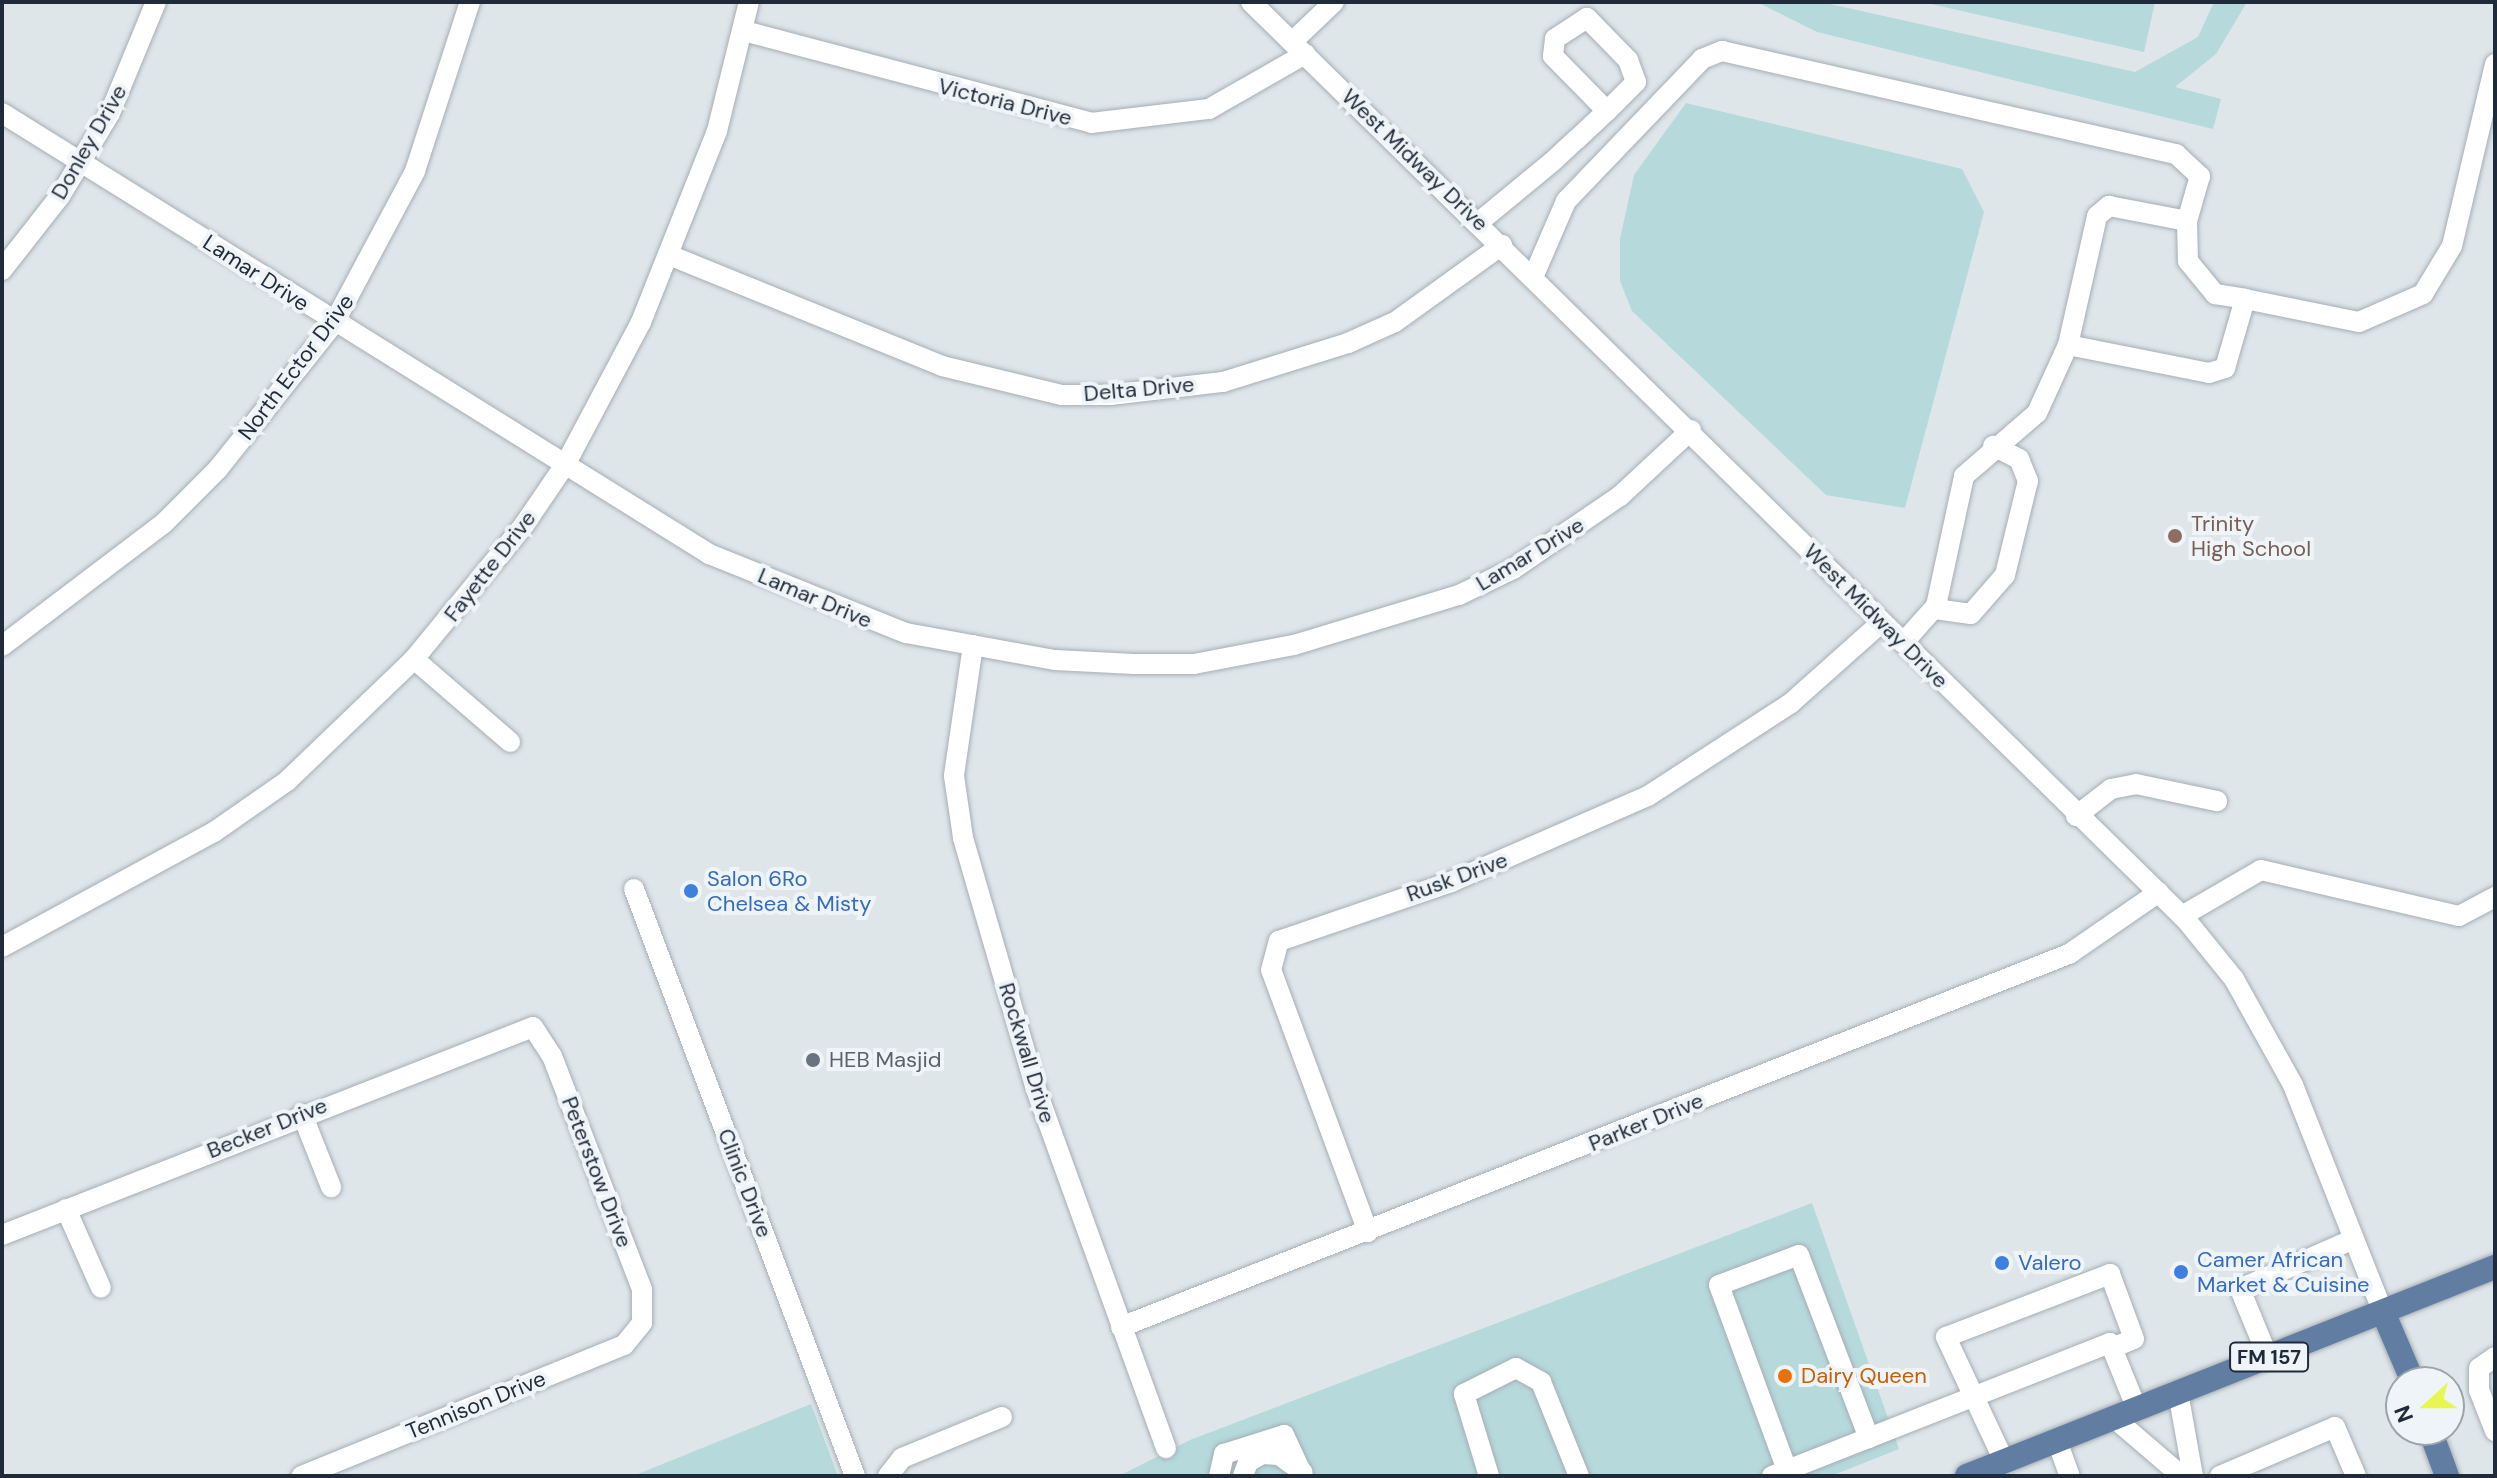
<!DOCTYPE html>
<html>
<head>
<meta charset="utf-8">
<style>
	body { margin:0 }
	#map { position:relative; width:2497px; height:1478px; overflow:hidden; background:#dee6ea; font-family:"DM Sans",sans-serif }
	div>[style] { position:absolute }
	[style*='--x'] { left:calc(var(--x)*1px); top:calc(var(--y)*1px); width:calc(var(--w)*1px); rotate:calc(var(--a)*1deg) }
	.green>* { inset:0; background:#b6d9dc }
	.roads { filter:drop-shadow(0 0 2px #a5aeb5) drop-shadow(0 0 2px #a5aeb5) }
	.minor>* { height:20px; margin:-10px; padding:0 10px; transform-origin:10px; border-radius:10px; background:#fff }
	.major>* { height:24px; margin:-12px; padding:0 12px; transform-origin:12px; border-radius:12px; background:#617da1 }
	.dots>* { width:22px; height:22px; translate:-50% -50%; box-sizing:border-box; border:4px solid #eef4f7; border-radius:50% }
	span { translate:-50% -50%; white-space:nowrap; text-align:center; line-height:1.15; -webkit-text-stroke:8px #eef4f7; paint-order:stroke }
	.shield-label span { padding:2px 6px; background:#eef4f7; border:2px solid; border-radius:6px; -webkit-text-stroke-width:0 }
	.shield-label { font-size:20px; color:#1f2b3a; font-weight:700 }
	.street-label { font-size:22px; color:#1f2b3a }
	.education-label { font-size:22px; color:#785e54 }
	.left { translate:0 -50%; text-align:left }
	.shop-label { font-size:22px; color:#366cbe }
	.worship-label { font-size:22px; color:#5b616d }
	.food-label { font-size:22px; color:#c56008 }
	.frame { position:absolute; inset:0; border:4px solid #1f2b3a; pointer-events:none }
	.north { position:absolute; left:2385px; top:1366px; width:80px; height:80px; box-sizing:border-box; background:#eef4f7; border:2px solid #9ba4ab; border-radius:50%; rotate:249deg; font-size:22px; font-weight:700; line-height:32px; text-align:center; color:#1f2b3a }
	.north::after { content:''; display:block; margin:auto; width:28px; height:36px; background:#e9f551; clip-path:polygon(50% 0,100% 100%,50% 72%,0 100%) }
</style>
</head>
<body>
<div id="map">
	<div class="green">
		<i style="clip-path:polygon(1757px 2px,1821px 2px,2135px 72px,2198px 37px,2214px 2px,2247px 2px,2216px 54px,2175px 87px,2221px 99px,2213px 129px,1817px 32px)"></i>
		<i style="clip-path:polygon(1922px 2px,2155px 2px,2144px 52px)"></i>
		<i style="clip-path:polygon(1686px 103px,1962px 169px,1984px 212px,1905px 508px,1826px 495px,1632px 311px,1620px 281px,1620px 239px,1634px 175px)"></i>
		<i style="clip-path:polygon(1812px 1203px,1899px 1449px,1831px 1476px,1119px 1476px,1190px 1440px)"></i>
		<i style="clip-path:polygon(811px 1404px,838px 1476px,633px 1476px)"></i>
	</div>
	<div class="roads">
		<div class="minor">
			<i style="--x:1251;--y:2;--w:1312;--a:44.47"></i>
			<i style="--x:2187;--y:921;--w:75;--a:51"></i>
			<i style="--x:2234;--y:979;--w:121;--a:60.9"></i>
			<i style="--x:2293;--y:1085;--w:244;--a:68.4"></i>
			<i style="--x:744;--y:31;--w:359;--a:14.8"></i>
			<i style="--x:1091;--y:123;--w:119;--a:-6.8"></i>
			<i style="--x:1209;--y:109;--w:111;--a:-29.8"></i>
			<i style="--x:1292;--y:42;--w:58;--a:-43.6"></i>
			<i style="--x:2;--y:113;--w:833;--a:31.95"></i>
			<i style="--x:709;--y:554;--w:212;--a:21.9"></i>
			<i style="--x:906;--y:633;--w:151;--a:10.3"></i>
			<i style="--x:1055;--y:660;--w:79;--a:2.9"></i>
			<i style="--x:1134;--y:664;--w:60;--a:0"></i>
			<i style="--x:1194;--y:664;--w:102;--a:-10.8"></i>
			<i style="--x:1294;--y:645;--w:172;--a:-16.9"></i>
			<i style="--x:1459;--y:595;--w:60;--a:-25.7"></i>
			<i style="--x:1513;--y:569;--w:130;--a:-34.3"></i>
			<i style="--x:1620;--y:496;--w:97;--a:-42.9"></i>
			<i style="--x:1479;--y:222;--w:94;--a:-39.4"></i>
			<i style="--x:1552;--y:162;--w:33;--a:-43"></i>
			<i style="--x:1576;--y:140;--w:42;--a:-43.1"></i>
			<i style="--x:1607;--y:111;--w:41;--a:-45"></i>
			<i style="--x:1636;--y:82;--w:23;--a:-110"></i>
			<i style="--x:1628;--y:60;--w:59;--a:-134.3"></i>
			<i style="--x:1587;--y:18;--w:38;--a:147"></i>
			<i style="--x:1555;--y:39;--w:17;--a:97"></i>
			<i style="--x:1553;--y:56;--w:77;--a:45.5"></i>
			<i style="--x:669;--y:255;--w:295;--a:22.1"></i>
			<i style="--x:942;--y:366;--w:123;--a:13.6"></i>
			<i style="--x:1062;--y:395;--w:48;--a:0"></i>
			<i style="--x:1110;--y:395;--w:114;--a:-6.6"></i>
			<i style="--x:1223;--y:382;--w:131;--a:-17.3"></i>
			<i style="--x:1348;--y:343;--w:51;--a:-24.1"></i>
			<i style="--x:1395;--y:322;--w:132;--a:-35.7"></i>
			<i style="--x:2;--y:270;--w:94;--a:-51.9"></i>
			<i style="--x:60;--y:196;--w:97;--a:-58.9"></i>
			<i style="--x:110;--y:113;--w:120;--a:-67.5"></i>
			<i style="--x:1534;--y:275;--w:81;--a:-66.6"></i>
			<i style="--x:1566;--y:201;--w:197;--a:-46.2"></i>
			<i style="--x:1702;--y:59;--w:22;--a:-22"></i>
			<i style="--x:1722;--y:51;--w:466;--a:12.8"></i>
			<i style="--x:2176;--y:154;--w:33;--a:43"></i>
			<i style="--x:2200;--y:176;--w:47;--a:106.1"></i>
			<i style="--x:2187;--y:221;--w:40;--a:88.6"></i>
			<i style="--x:2188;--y:261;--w:43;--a:50.7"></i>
			<i style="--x:2215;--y:294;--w:30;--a:9"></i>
			<i style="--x:2068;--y:345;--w:132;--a:-77.3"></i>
			<i style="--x:2097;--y:216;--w:16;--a:-40"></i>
			<i style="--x:2109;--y:206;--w:79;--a:10.9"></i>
			<i style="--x:1935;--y:609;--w:36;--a:8"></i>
			<i style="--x:1971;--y:614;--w:52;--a:-48.9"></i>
			<i style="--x:2005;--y:575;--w:97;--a:-76.3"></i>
			<i style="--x:2028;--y:481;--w:24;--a:-112"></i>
			<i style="--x:2019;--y:459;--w:29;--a:-153"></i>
			<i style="--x:1903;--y:643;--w:50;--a:-48.3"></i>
			<i style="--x:1936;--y:606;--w:133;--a:-77.8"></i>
			<i style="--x:1964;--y:476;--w:96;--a:-40.8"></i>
			<i style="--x:2037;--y:413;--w:75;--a:-65.5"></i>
			<i style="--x:2068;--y:345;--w:144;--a:11.2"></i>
			<i style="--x:2209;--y:373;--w:17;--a:-17"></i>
			<i style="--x:2225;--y:368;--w:72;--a:-73.8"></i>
			<i style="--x:2245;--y:299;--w:116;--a:11.4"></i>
			<i style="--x:2359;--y:322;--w:70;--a:-23.6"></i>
			<i style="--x:2423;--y:294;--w:56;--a:-58.9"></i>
			<i style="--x:2452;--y:246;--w:187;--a:-76.7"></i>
			<i style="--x:973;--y:645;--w:132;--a:98.3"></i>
			<i style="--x:954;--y:776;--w:63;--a:81.7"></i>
			<i style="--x:963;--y:838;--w:261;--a:73.8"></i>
			<i style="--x:1036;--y:1089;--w:382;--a:70.1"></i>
			<i style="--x:2;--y:646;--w:203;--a:-37.2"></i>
			<i style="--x:164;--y:523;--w:76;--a:-45"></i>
			<i style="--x:218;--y:469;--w:186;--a:-51.5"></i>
			<i style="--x:334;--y:323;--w:172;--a:-61.9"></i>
			<i style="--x:415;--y:171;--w:178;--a:-72"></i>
			<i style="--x:414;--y:659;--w:127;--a:40.8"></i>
			<i style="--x:2076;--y:816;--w:44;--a:-37.6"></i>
			<i style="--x:2111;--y:789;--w:25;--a:-11"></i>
			<i style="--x:2136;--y:784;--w:83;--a:11.9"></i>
			<i style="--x:634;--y:889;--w:627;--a:69.37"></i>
			<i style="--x:2182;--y:916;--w:91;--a:-30.2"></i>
			<i style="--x:2261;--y:870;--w:203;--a:13.1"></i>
			<i style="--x:2459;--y:916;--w:41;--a:-27.8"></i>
			<i style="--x:2;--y:947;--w:241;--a:-28.5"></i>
			<i style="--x:214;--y:832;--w:89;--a:-34.9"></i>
			<i style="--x:287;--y:781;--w:176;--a:-43.8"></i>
			<i style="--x:414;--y:659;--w:173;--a:-50.6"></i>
			<i style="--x:524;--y:525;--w:73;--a:-55.7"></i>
			<i style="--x:565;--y:465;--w:162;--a:-62"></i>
			<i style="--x:641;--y:322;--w:206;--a:-68.3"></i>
			<i style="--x:717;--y:131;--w:133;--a:-76.1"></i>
			<i style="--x:302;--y:1114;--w:79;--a:68.3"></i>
			<i style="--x:66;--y:1209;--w:86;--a:66.1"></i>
			<i style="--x:1368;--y:1232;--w:279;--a:-110.3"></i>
			<i style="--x:1271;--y:970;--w:30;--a:-75"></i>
			<i style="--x:1279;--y:941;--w:182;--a:-18.9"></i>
			<i style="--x:1451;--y:882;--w:215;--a:-23.6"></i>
			<i style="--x:1648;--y:796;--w:171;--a:-33"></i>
			<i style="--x:1791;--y:703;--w:122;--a:-41.7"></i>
			<i style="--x:2;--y:1235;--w:570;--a:-21.39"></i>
			<i style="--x:533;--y:1027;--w:35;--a:57"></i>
			<i style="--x:552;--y:1056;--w:250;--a:68.9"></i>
			<i style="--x:642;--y:1289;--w:34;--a:90"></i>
			<i style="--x:642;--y:1323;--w:28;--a:129"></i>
			<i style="--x:624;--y:1345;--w:348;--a:157.9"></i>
			<i style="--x:1121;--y:1327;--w:1019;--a:-21.48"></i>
			<i style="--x:2069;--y:954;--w:109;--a:-34.6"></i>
			<i style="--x:2268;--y:1357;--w:74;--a:-112.4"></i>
			<i style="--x:2240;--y:1289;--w:124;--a:-23.7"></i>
			<i style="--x:2495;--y:1357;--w:19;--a:145"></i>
			<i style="--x:2479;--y:1368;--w:22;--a:90"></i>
			<i style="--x:2479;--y:1390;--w:44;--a:68.7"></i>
			<i style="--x:2178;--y:1392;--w:85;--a:79.9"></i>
			<i style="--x:2114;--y:1418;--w:89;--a:40.5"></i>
			<i style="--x:2057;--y:1441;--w:37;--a:70"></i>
			<i style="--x:2004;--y:1461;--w:137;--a:-115.1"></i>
			<i style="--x:1946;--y:1337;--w:176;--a:-21"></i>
			<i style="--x:2110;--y:1274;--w:69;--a:69.7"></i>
			<i style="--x:2134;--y:1339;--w:24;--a:158"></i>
			<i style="--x:1787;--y:1470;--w:197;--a:-110.2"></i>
			<i style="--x:1719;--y:1285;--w:85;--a:-20.6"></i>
			<i style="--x:1799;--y:1255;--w:196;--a:69.1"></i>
			<i style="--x:888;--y:1476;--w:23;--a:-52"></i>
			<i style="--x:902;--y:1458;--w:108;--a:-22.3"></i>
			<i style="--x:1219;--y:1476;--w:23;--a:-77"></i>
			<i style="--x:1224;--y:1454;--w:63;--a:-17.6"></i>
			<i style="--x:1284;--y:1435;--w:45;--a:65.1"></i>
			<i style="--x:1243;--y:1476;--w:15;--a:-70"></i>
			<i style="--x:1248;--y:1462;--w:16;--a:-30"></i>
			<i style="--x:1262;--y:1454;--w:17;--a:3"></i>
			<i style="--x:1279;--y:1455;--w:29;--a:36"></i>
			<i style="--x:1489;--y:1476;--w:86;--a:-107"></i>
			<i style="--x:1464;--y:1394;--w:58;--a:-26.6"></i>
			<i style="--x:1516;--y:1368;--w:29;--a:29"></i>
			<i style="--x:1541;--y:1382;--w:101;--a:68"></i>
			<i style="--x:1772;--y:1476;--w:363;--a:-21.5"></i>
			<i style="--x:2110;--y:1343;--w:71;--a:67.8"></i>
			<i style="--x:2220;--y:1476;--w:125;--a:-23.1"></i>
			<i style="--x:2335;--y:1427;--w:53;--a:66.8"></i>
		</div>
		<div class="major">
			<i style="--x:2383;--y:1312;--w:76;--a:66.8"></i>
			<i style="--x:2430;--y:1430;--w:49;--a:69.7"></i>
			<i style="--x:1967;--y:1476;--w:568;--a:-21.6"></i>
		</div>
	</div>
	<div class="dots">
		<i style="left:2175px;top:536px;background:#8d6e63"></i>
		<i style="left:691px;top:891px;background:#3f7fe0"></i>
		<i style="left:813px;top:1060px;background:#6b7280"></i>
		<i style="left:2002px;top:1263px;background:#3f7fe0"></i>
		<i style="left:2181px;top:1272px;background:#3f7fe0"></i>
		<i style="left:1785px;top:1376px;background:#e8710a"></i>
	</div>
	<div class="shield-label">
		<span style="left:2269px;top:1357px">FM 157</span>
	</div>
	<div class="street-label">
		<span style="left:1005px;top:102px;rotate:14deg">Victoria Drive</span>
		<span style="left:89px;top:142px;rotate:-60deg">Donley Drive</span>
		<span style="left:1415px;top:160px;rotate:44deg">West Midway Drive</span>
		<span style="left:256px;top:273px;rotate:33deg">Lamar Drive</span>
		<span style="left:296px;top:367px;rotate:-53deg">North Ector Drive</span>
		<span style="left:1139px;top:389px;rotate:-5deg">Delta Drive</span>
		<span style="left:1530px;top:554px;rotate:-31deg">Lamar Drive</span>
		<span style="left:490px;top:566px;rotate:-52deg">Fayette Drive</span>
		<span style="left:815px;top:598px;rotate:23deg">Lamar Drive</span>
		<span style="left:1876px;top:616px;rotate:45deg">West Midway Drive</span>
		<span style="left:1457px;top:877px;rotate:-20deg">Rusk Drive</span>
		<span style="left:1027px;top:1053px;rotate:73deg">Rockwall Drive</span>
		<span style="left:1646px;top:1122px;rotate:-22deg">Parker Drive</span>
		<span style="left:267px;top:1128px;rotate:-22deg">Becker Drive</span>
		<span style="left:597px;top:1172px;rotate:69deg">Peterstow Drive</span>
		<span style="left:745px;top:1183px;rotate:69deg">Clinic Drive</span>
		<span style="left:476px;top:1405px;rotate:-22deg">Tennison Drive</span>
	</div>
	<div class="education-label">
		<span class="left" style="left:2191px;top:536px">Trinity<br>High School</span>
	</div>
	<div class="shop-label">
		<span class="left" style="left:707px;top:891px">Salon 6Ro<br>Chelsea &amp; Misty</span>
		<span class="left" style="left:2197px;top:1272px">Camer African<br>Market &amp; Cuisine</span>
		<span class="left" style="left:2018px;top:1263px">Valero</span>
	</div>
	<div class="worship-label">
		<span class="left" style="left:829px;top:1060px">HEB Masjid</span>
	</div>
	<div class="food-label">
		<span class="left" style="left:1801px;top:1376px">Dairy Queen</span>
	</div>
	<div class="frame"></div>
	<div class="north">N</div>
</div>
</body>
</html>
